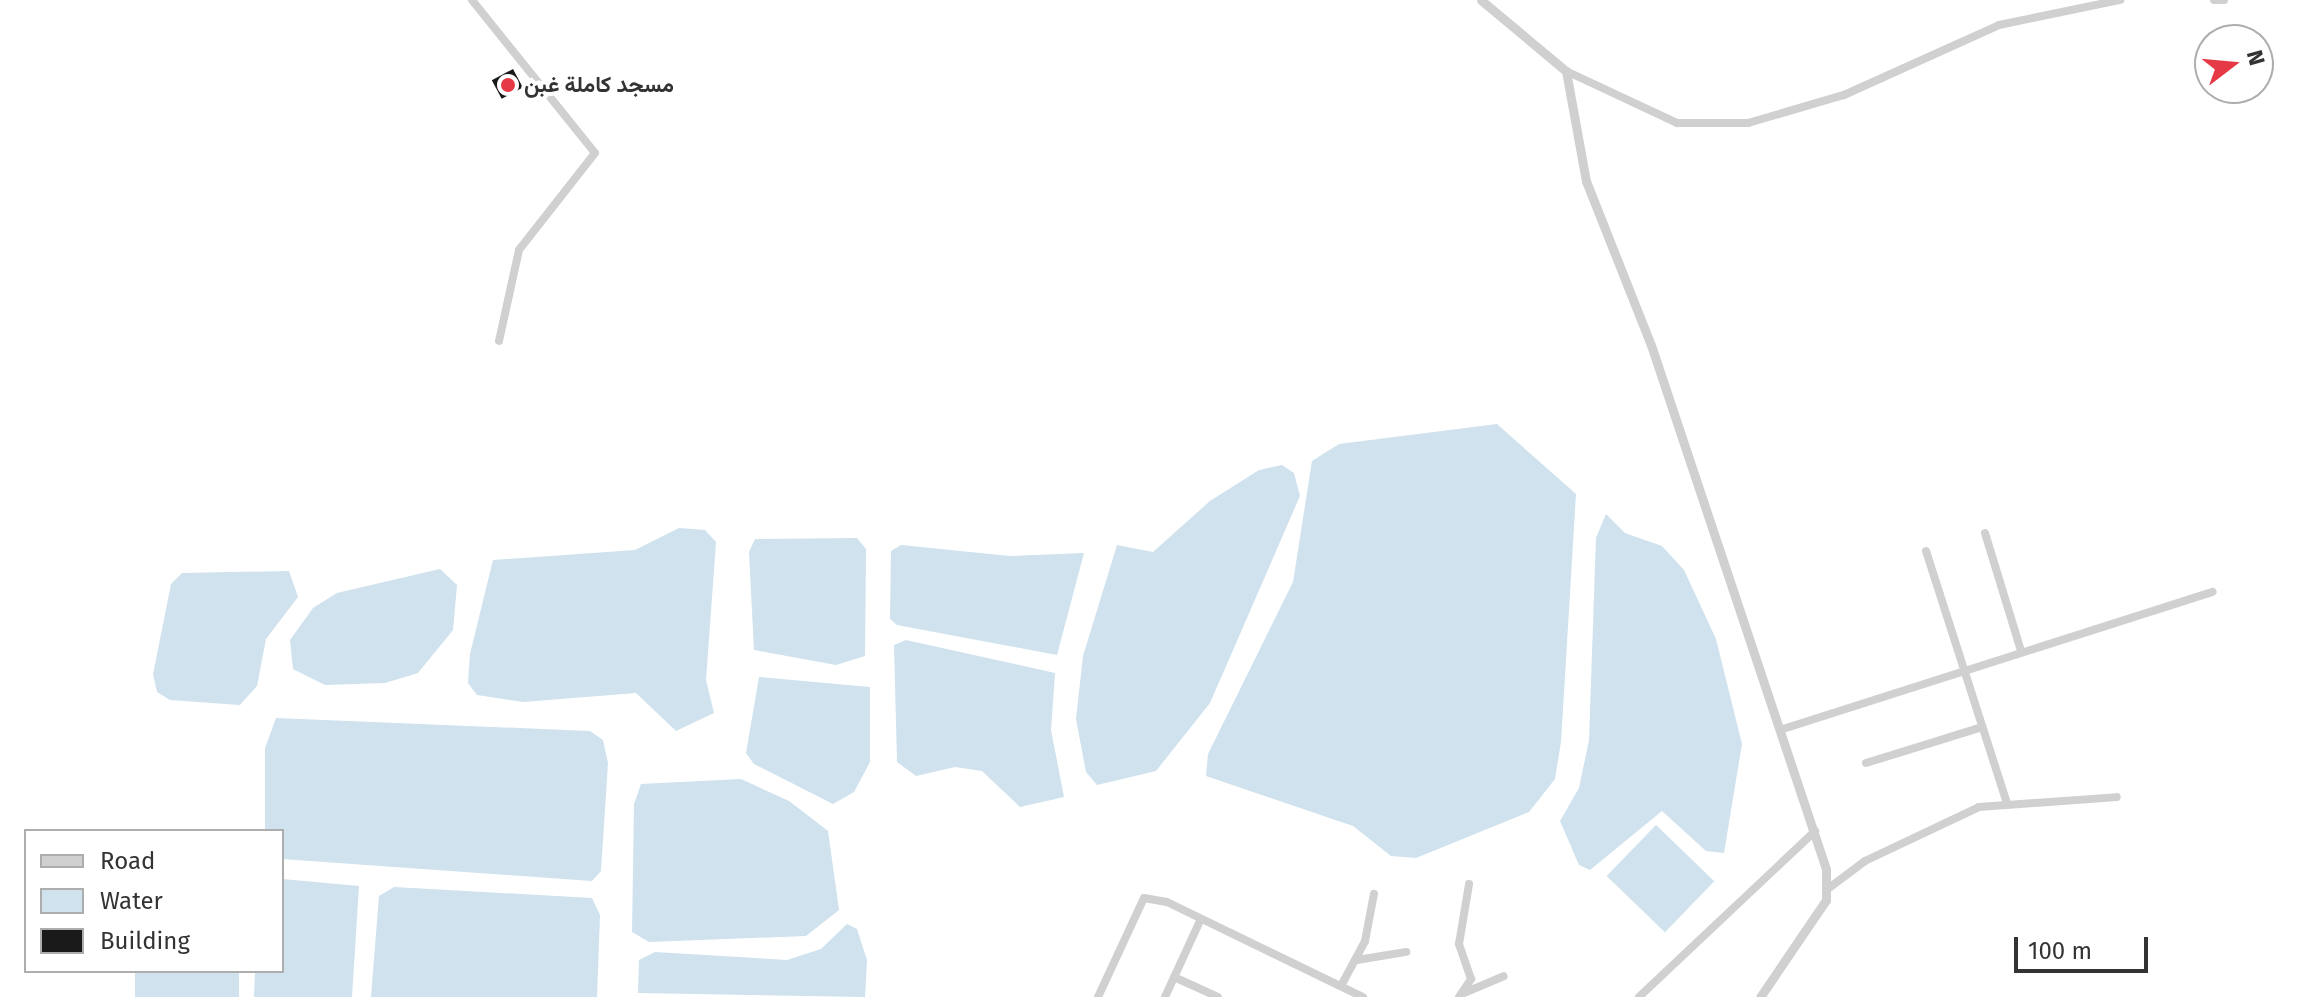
<!DOCTYPE html>
<html>
<head>
<meta charset="utf-8">
<style>
	body { margin:0 }
	#map { position:relative; width:2298px; height:997px; overflow:hidden; background:#fff; font-family:"Fira Sans",Vazirmatn,sans-serif }
	div>[style] { position:absolute }
	[style*='--x'] { left:calc(var(--x)*1px); top:calc(var(--y)*1px); width:calc(var(--w)*1px); rotate:calc(var(--a)*1deg) }
	.water>* { inset:0; background:#cfe2ee; transform-origin:0 0 }
	.building>* { inset:0; background:#1a1a1a; transform-origin:0 0 }
	.minor>* { height:8px; margin:-4px; padding:0 4px; transform-origin:4px; border-radius:4px; background:#d0d0d0 }
	.tertiary>* { height:9px; margin:-4.5px; padding:0 4.5px; transform-origin:4.5px; border-radius:4.5px; background:#d0d0d0 }
	.dots>* { width:22px; height:22px; translate:-50% -50%; box-sizing:border-box; border:4px solid #fff; border-radius:50% }
	span { translate:-50% -50%; white-space:nowrap; text-align:center; line-height:1.15; -webkit-text-stroke:8px #fff; paint-order:stroke }
	.poi-label { font-size:22px; color:#333; font-weight:700 }
	.left { translate:0 -50%; text-align:left }
	.legend { position:absolute; left:24px; top:829px; width:260px; height:144px; box-sizing:border-box; background:#fff; border:2px solid #adadad; margin:0; padding:10px 14px; list-style:none; font-size:24px; color:#333 }
	.legend li { display:flex; align-items:center; gap:16px; height:40px }
	.legend b { width:40px; border:2px solid #adadad }
	.north { position:absolute; left:2194px; top:24px; width:80px; height:80px; box-sizing:border-box; background:#fff; border:2px solid #adadad; border-radius:50%; rotate:74deg; font-size:22px; font-weight:700; line-height:32px; text-align:center; color:#333 }
	.north::after { content:''; display:block; margin:auto; width:28px; height:36px; background:#e63946; clip-path:polygon(50% 0,100% 100%,50% 72%,0 100%) }
	.scale { position:absolute; left:2014px; top:937px; width:134px; height:36px; box-sizing:border-box; border:4px solid #333; border-top:0; padding-left:10px; font-size:24px; line-height:28px; white-space:nowrap; color:#333; -webkit-text-stroke:6px #fff; paint-order:stroke }
</style>
</head>
<body>
<div id="map">
	<div class="water">
		<i style="clip-path:polygon(1497px 424px,1576px 494px,1561px 742px,1555px 779px,1529px 812px,1416px 858px,1391px 856px,1353px 826px,1206px 776px,1208px 754px,1293px 582px,1312px 461px,1339px 444px)"></i>
		<i style="clip-path:polygon(1282px 465px,1294px 473px,1300px 496px,1210px 703px,1156px 771px,1097px 785px,1086px 772px,1076px 719px,1083px 656px,1117px 545px,1153px 552px,1210px 501px,1259px 470px)"></i>
		<i style="clip-path:polygon(1606px 514px,1625px 533px,1662px 546px,1684px 570px,1716px 639px,1742px 744px,1724px 853px,1706px 851px,1662px 811px,1590px 870px,1579px 865px,1560px 821px,1579px 788px,1589px 740px,1596px 538px)"></i>
		<i style="clip-path:polygon(679px 528px,705px 530px,716px 542px,706px 680px,714px 713px,676px 731px,636px 693px,523px 702px,477px 695px,468px 683px,470px 654px,493px 560px,635px 550px)"></i>
		<i style="clip-path:polygon(857px 538px,866px 549px,865px 656px,836px 665px,754px 650px,749px 552px,755px 539px)"></i>
		<i style="clip-path:polygon(901px 545px,1010px 556px,1084px 553px,1057px 655px,897px 625px,890px 619px,891px 551px)"></i>
		<i style="clip-path:polygon(440px 569px,457px 585px,453px 630px,418px 673px,385px 683px,325px 685px,293px 669px,290px 640px,313px 608px,337px 593px)"></i>
		<i style="clip-path:polygon(289px 571px,298px 597px,266px 639px,257px 686px,240px 705px,170px 700px,157px 692px,153px 674px,171px 584px,182px 573px)"></i>
		<i style="clip-path:polygon(906px 640px,1055px 673px,1051px 730px,1064px 797px,1020px 807px,982px 771px,955px 767px,916px 776px,897px 762px,894px 645px)"></i>
		<i style="clip-path:polygon(759px 677px,870px 687px,870px 762px,854px 792px,833px 804px,754px 764px,746px 753px)"></i>
		<i style="clip-path:polygon(276px 718px,590px 731px,603px 740px,608px 763px,601px 871px,592px 881px,282px 859px,282px 831px,265px 831px,265px 748px)"></i>
		<i style="clip-path:polygon(741px 779px,789px 801px,828px 831px,839px 910px,806px 936px,649px 942px,632px 932px,634px 804px,641px 784px)"></i>
		<i style="left:1656px;top:825px;width:81px;height:71px;rotate:44deg"></i>
		<i style="clip-path:polygon(282px 879px,359px 886px,352px 997px,254px 997px,255px 971px,282px 971px)"></i>
		<i style="clip-path:polygon(394px 887px,592px 898px,600px 915px,597px 997px,371px 997px,379px 896px)"></i>
		<i style="clip-path:polygon(847px 924px,857px 929px,867px 960px,865px 997px,638px 993px,639px 960px,655px 952px,787px 960px,821px 949px)"></i>
		<i style="left:135px;top:971px;width:104px;height:26px"></i>
	</div>
	<div class="building">
		<i style="left:513px;top:69px;width:21px;height:24px;rotate:62deg"></i>
	</div>
	<div class="minor">
		<i style="--x:472;--y:0;--w:196;--a:51.2"></i>
		<i style="--x:595;--y:153;--w:123;--a:128.1"></i>
		<i style="--x:519;--y:250;--w:93;--a:102.4"></i>
		<i style="--x:2214;--y:0;--w:10;--a:0"></i>
		<i style="--x:1566;--y:71;--w:123;--a:25.1"></i>
		<i style="--x:1677;--y:123;--w:71;--a:0"></i>
		<i style="--x:1748;--y:123;--w:100;--a:-16.3"></i>
		<i style="--x:1844;--y:95;--w:170;--a:-24.3"></i>
		<i style="--x:1999;--y:25;--w:124;--a:-11.7"></i>
		<i style="--x:1985;--y:533;--w:123;--a:73"></i>
		<i style="--x:1926;--y:551;--w:262;--a:72.2"></i>
		<i style="--x:1783;--y:729;--w:451;--a:-17.7"></i>
		<i style="--x:1866;--y:763;--w:118;--a:-17.2"></i>
		<i style="--x:1829;--y:888;--w:45;--a:-36.9"></i>
		<i style="--x:1865;--y:861;--w:126;--a:-25.3"></i>
		<i style="--x:1979;--y:807;--w:138;--a:-4.1"></i>
		<i style="--x:1357;--y:960;--w:50;--a:-9.3"></i>
		<i style="--x:1174;--y:977;--w:48;--a:24.4"></i>
		<i style="--x:1341;--y:986;--w:51;--a:-61.9"></i>
		<i style="--x:1365;--y:941;--w:48;--a:-79.2"></i>
		<i style="--x:1464;--y:993;--w:43;--a:-23"></i>
		<i style="--x:1098;--y:997;--w:109;--a:-65.1"></i>
		<i style="--x:1144;--y:898;--w:23;--a:10"></i>
		<i style="--x:1167;--y:902;--w:218;--a:25.9"></i>
		<i style="--x:1165;--y:997;--w:84;--a:-65.3"></i>
		<i style="--x:1459;--y:997;--w:22;--a:-56"></i>
		<i style="--x:1471;--y:979;--w:37;--a:-109"></i>
		<i style="--x:1459;--y:944;--w:61;--a:-80.5"></i>
		<i style="--x:1639;--y:997;--w:242;--a:-43.3"></i>
	</div>
	<div class="tertiary">
		<i style="--x:1481;--y:0;--w:111;--a:39.9"></i>
		<i style="--x:1566;--y:71;--w:112;--a:79.7"></i>
		<i style="--x:1586;--y:181;--w:176;--a:68.4"></i>
		<i style="--x:1651;--y:345;--w:552;--a:71.53"></i>
		<i style="--x:1826;--y:869;--w:31;--a:90"></i>
		<i style="--x:1826;--y:900;--w:117;--a:124.2"></i>
	</div>
	<div class="dots">
		<i style="left:508px;top:85px;background:#e63946"></i>
	</div>
	<div class="poi-label">
		<span class="left" style="left:524px;top:85px">مسجد كاملة غبن</span>
	</div>
	<ul class="legend">
	<li><b style="height:10px;background:#d0d0d0"></b>Road</li>
	<li><b style="height:22px;background:#cfe2ee"></b>Water</li>
	<li><b style="height:22px;background:#1a1a1a"></b>Building</li>
	</ul>
	<div class="north">N</div>
	<div class="scale">100 m</div>
</div>
</body>
</html>
